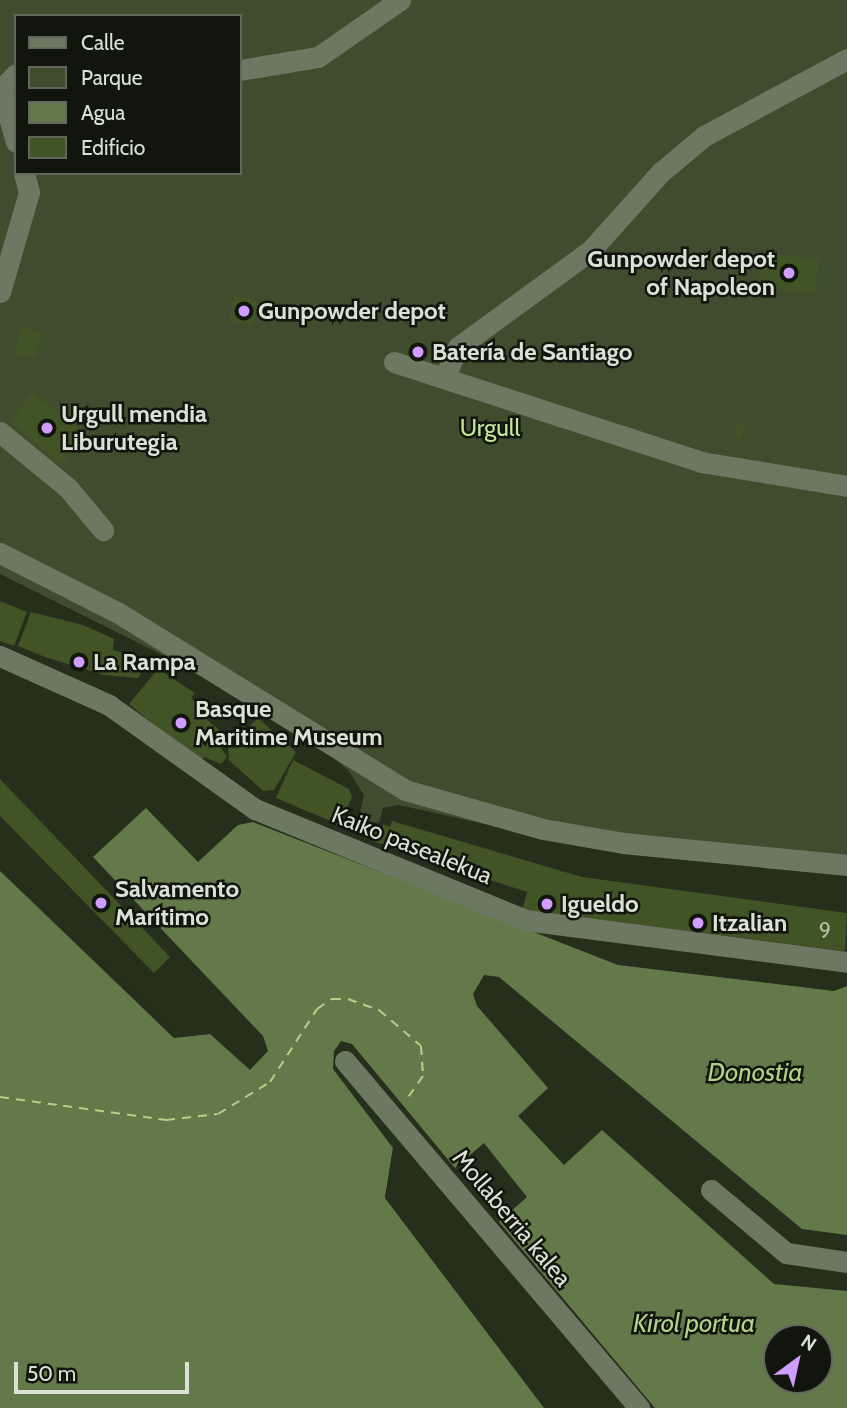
<!DOCTYPE html>
<html>
<head>
<meta charset="utf-8">
<style>
	body { margin:0 }
	#map { position:relative; width:847px; height:1408px; overflow:hidden; background:#262f1c; font-family:Cabin,sans-serif }
	div>[style] { position:absolute }
	[style*='--x'] { left:calc(var(--x)*1px); top:calc(var(--y)*1px); width:calc(var(--w)*1px); rotate:calc(var(--a)*1deg) }
	.green>* { inset:0; background:#3f4c2e }
	.water>* { inset:0; background:#64794a }
	.pier>* { inset:0; background:#262f1c }
	.ferry>* { height:2px; margin-top:-1px; transform-origin:0; background:repeating-linear-gradient(90deg,#b1d289 0 9px,transparent 0 16px) }
	.building>* { inset:0; background:#415426; transform-origin:0 0 }
	.street>* { height:21px; margin:-10.5px; padding:0 10.5px; transform-origin:10.5px; border-radius:10.5px; background:#6d7862 }
	.dots>* { width:19px; height:19px; translate:-50% -50%; box-sizing:border-box; border:4px solid #11150d; border-radius:50% }
	span { translate:-50% -50%; white-space:nowrap; text-align:center; line-height:1.15; -webkit-text-stroke:5px #11150d; paint-order:stroke }
	.number-label { font-size:21px; color:#b4bea9 }
	.number-label span { -webkit-text-stroke-width:0 }
	.poi-label { font-size:24px; color:#dbe1d5; font-weight:700 }
	.right { translate:-100% -50%; text-align:right }
	.left { translate:0 -50%; text-align:left }
	.park-label { font-size:24px; color:#c4e69b }
	.street-label { font-size:24px; color:#dbe1d5 }
	.water-label { font-size:26px; color:#b1d289; font-style:italic }
	.legend { position:absolute; left:14px; top:14px; width:228px; height:161px; box-sizing:border-box; background:#11150d; border:2px solid #62675d; margin:0; padding:9px 12px; list-style:none; font-size:21px; color:#dbe1d5 }
	.legend li { display:flex; align-items:center; gap:14px; height:35px }
	.legend b { width:35px; border:2px solid #62675d }
	.north { position:absolute; left:763px; top:1324px; width:70px; height:70px; box-sizing:border-box; background:#11150d; border:2px solid #62675d; border-radius:50%; rotate:33deg; font-size:19px; font-weight:700; line-height:28px; text-align:center; color:#dbe1d5 }
	.north::after { content:''; display:block; margin:auto; width:24px; height:32px; background:#d19dfe; clip-path:polygon(50% 0,100% 100%,50% 72%,0 100%) }
	.scale { position:absolute; left:14px; top:1362px; width:175px; height:32px; box-sizing:border-box; border:4px solid #dbe1d5; border-top:0; padding-left:9px; font-size:21px; line-height:24px; white-space:nowrap; color:#dbe1d5; -webkit-text-stroke:5px #11150d; paint-order:stroke }
</style>
</head>
<body>
<div id="map">
	<div class="green">
		<i style="clip-path:polygon(evenodd,0 0,847px 0,847px 873px,756px 867px,529px 834px,399px 805px,383px 808px,379px 823px,358px 820px,364px 795px,348px 770px,315px 742px,199px 673px,0 574px,0 0,16px 16px,240px 16px,240px 173px,16px 173px,16px 16px)"></i>
	</div>
	<div class="water">
		<i style="clip-path:polygon(evenodd,146px 808px,198px 862px,238px 825px,253px 822px,618px 965px,834px 991px,847px 986px,847px 1235px,802px 1229px,499px 977px,484px 975px,473px 994px,477px 1006px,548px 1088px,518px 1116px,564px 1165px,602px 1130px,774px 1284px,847px 1291px,847px 1408px,655px 1408px,499px 1222px,527px 1197px,484px 1143px,455px 1168px,352px 1044px,341px 1041px,334px 1051px,333px 1069px,393px 1148px,385px 1198px,544px 1408px,0 1408px,0 871px,173px 1037px,210px 1034px,250px 1070px,268px 1051px,263px 1036px,93px 857px,146px 808px,777px 1338px,819px 1338px,819px 1380px,777px 1380px,777px 1338px)"></i>
	</div>
	<div class="pier">
		<i style="clip-path:polygon(0 868px,175px 1034px,210px 1034px,174px 1038px)"></i>
		<i style="clip-path:polygon(393px 1148px,388px 1197px,547px 1408px,385px 1198px)"></i>
	</div>
	<div class="ferry">
		<i style="--x:0;--y:1097;--w:168;--a:7.9"></i>
		<i style="--x:166;--y:1120;--w:52;--a:-6.6"></i>
		<i style="--x:218;--y:1114;--w:61;--a:-31.6"></i>
		<i style="--x:270;--y:1082;--w:87;--a:-57.2"></i>
		<i style="--x:317;--y:1009;--w:18;--a:-34"></i>
		<i style="--x:332;--y:999;--w:16;--a:0"></i>
		<i style="--x:348;--y:999;--w:33;--a:20"></i>
		<i style="--x:379;--y:1010;--w:55;--a:40.6"></i>
		<i style="--x:421;--y:1046;--w:30;--a:86"></i>
		<i style="--x:423;--y:1076;--w:28;--a:125"></i>
	</div>
	<div class="building">
		<i style="left:762px;top:253px;width:57px;height:35px;rotate:6deg"></i>
		<i style="left:234px;top:296px;width:25px;height:26px;rotate:11deg"></i>
		<i style="left:21px;top:327px;width:21px;height:26px;rotate:14deg"></i>
		<i style="left:33px;top:392px;width:68px;height:38px;rotate:39deg"></i>
		<i style="left:736px;top:423px;width:8px;height:15px;rotate:7deg"></i>
		<i style="clip-path:polygon(0 601px,27px 612px,14px 646px,0 641px)"></i>
		<i style="clip-path:polygon(31px 612px,83px 625px,114px 639px,113px 650px,149px 660px,138px 678px,104px 675px,45px 657px,18px 646px)"></i>
		<i style="clip-path:polygon(158px 669px,195px 693px,191px 698px,202px 708px,198px 712px,224px 734px,217px 742px,227px 757px,221px 764px,204px 757px,200px 762px,129px 704px)"></i>
		<i style="clip-path:polygon(258px 718px,296px 752px,274px 790px,263px 791px,229px 760px,228px 748px)"></i>
		<i style="clip-path:polygon(293px 760px,349px 789px,352px 797px,340px 825px,276px 798px)"></i>
		<i style="clip-path:polygon(0 779px,170px 957px,154px 973px,0 816px)"></i>
		<i style="clip-path:polygon(392px 821px,582px 877px,847px 913px,845px 951px,522px 910px,527px 892px,372px 841px,375px 832px,381px 833px,383px 824px,390px 827px)"></i>
	</div>
	<div class="street">
		<i style="--x:240;--y:70;--w:79;--a:-9.5"></i>
		<i style="--x:318;--y:57;--w:100;--a:-34.8"></i>
		<i style="--x:16;--y:74;--w:21;--a:135"></i>
		<i style="--x:1;--y:89;--w:55;--a:74.2"></i>
		<i style="--x:0;--y:292;--w:104;--a:-73.8"></i>
		<i style="--x:29;--y:192;--w:20;--a:-105"></i>
		<i style="--x:394;--y:362;--w:323;--a:18"></i>
		<i style="--x:701;--y:462;--w:148;--a:9.3"></i>
		<i style="--x:444;--y:378;--w:34;--a:-66"></i>
		<i style="--x:458;--y:347;--w:165;--a:-36.1"></i>
		<i style="--x:591;--y:250;--w:105;--a:-48.1"></i>
		<i style="--x:661;--y:172;--w:56;--a:-39.9"></i>
		<i style="--x:704;--y:136;--w:162;--a:-28.3"></i>
		<i style="--x:0;--y:432;--w:88;--a:39.5"></i>
		<i style="--x:68;--y:488;--w:55;--a:50.2"></i>
		<i style="--x:0;--y:553;--w:131;--a:26.8"></i>
		<i style="--x:117;--y:612;--w:339;--a:31.7"></i>
		<i style="--x:405;--y:790;--w:143;--a:15.8"></i>
		<i style="--x:543;--y:829;--w:81;--a:9.9"></i>
		<i style="--x:623;--y:843;--w:225;--a:5.6"></i>
		<i style="--x:0;--y:656;--w:120;--a:24.2"></i>
		<i style="--x:109;--y:705;--w:179;--a:35.5"></i>
		<i style="--x:255;--y:809;--w:292;--a:22.3"></i>
		<i style="--x:525;--y:920;--w:325;--a:7.4"></i>
		<i style="--x:345;--y:1061;--w:455;--a:49.7"></i>
		<i style="--x:711;--y:1190;--w:98;--a:40"></i>
		<i style="--x:786;--y:1253;--w:62;--a:8.4"></i>
	</div>
	<div class="dots">
		<i style="left:789px;top:273px;background:#d19dfe"></i>
		<i style="left:244px;top:311px;background:#d19dfe"></i>
		<i style="left:418px;top:352px;background:#d19dfe"></i>
		<i style="left:47px;top:428px;background:#d19dfe"></i>
		<i style="left:79px;top:662px;background:#d19dfe"></i>
		<i style="left:181px;top:723px;background:#d19dfe"></i>
		<i style="left:101px;top:903px;background:#d19dfe"></i>
		<i style="left:547px;top:904px;background:#d19dfe"></i>
		<i style="left:698px;top:923px;background:#d19dfe"></i>
	</div>
	<div class="number-label">
		<span style="left:825px;top:930px">9</span>
	</div>
	<div class="poi-label">
		<span class="right" style="left:775px;top:273px">Gunpowder depot<br>of Napoleon</span>
		<span class="left" style="left:258px;top:311px">Gunpowder depot</span>
		<span class="left" style="left:432px;top:352px">Batería de Santiago</span>
		<span class="left" style="left:61px;top:428px">Urgull mendia<br>Liburutegia</span>
		<span class="left" style="left:93px;top:662px">La Rampa</span>
		<span class="left" style="left:195px;top:723px">Basque<br>Maritime Museum</span>
		<span class="left" style="left:115px;top:903px">Salvamento<br>Marítimo</span>
		<span class="left" style="left:561px;top:904px">Igueldo</span>
		<span class="left" style="left:712px;top:923px">Itzalian</span>
	</div>
	<div class="park-label">
		<span style="left:490px;top:428px">Urgull</span>
	</div>
	<div class="street-label">
		<span style="left:412px;top:845px;rotate:22deg">Kaiko pasealekua</span>
		<span style="left:512px;top:1218px;rotate:50deg">Mollaberria kalea</span>
	</div>
	<div class="water-label">
		<span style="left:755px;top:1073px">Donostia</span>
		<span style="left:694px;top:1324px">Kirol portua</span>
	</div>
	<ul class="legend">
	<li><b style="height:9px;background:#6d7862"></b>Calle</li>
	<li><b style="height:19px;background:#3f4c2e"></b>Parque</li>
	<li><b style="height:19px;background:#64794a"></b>Agua</li>
	<li><b style="height:19px;background:#415426"></b>Edificio</li>
	</ul>
	<div class="north">N</div>
	<div class="scale">50 m</div>
</div>
</body>
</html>
